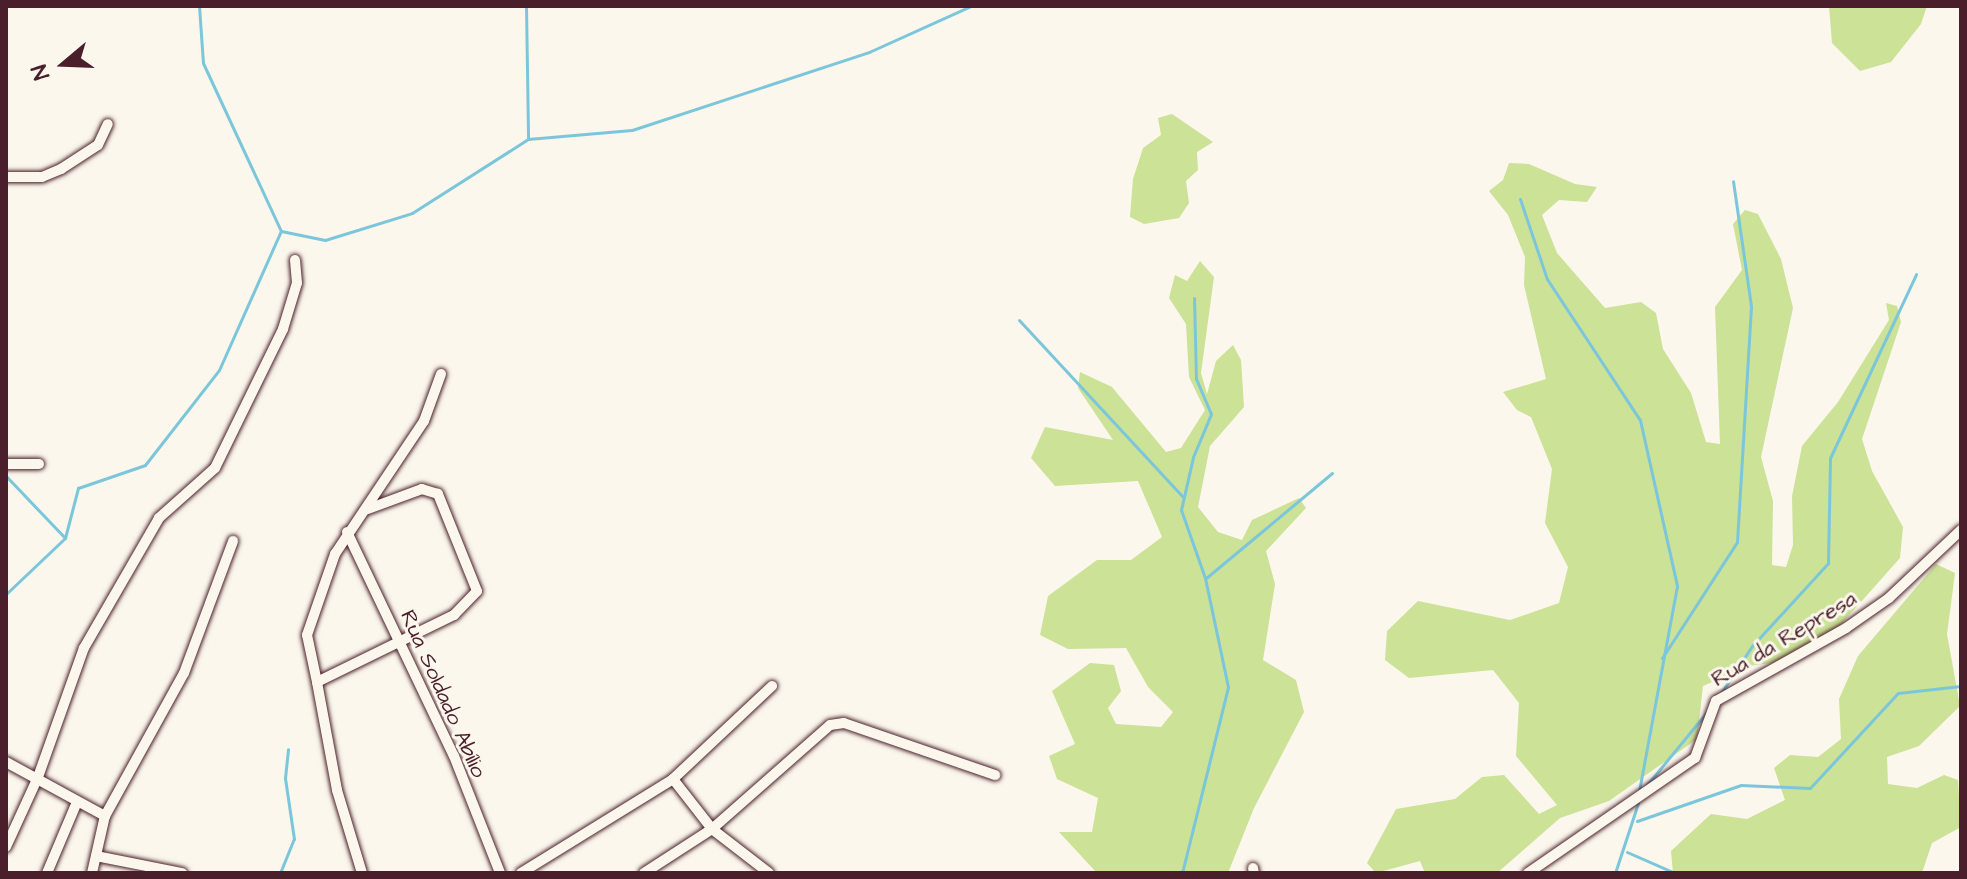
<!DOCTYPE html>
<html>
<head>
<meta charset="utf-8">
<style>
	body { margin:0 }
	#map { position:relative; width:1967px; height:879px; overflow:hidden; background:#fbf7ec; font-family:"Architects Daughter",sans-serif }
	div>[style] { position:absolute }
	[style*='--x'] { left:calc(var(--x)*1px); top:calc(var(--y)*1px); width:calc(var(--w)*1px); rotate:calc(var(--a)*1deg) }
	.green>* { inset:0; background:#cbe297 }
	.stream>* { height:3px; margin:-1.5px; padding:0 1.5px; transform-origin:1.5px; border-radius:1.5px; background:#7cc6dc }
	.roads { filter:drop-shadow(0 0 2px #4a1f2b) drop-shadow(0 0 2px #4a1f2b) }
	.minor>* { height:10px; margin:-5px; padding:0 5px; transform-origin:5px; border-radius:5px; background:#fbf7ec }
	span { translate:-50% -50%; white-space:nowrap; text-align:center; line-height:1.15; -webkit-text-stroke:6px #fbf7ec; paint-order:stroke }
	.street-label { font-size:22px; color:#4a1f2b }
	.frame { position:absolute; inset:0; border:8px solid #4a1f2b; pointer-events:none }
	.north { position:absolute; left:24px; top:24px; width:80px; height:80px; -webkit-text-stroke:6px #fbf7ec; paint-order:stroke; rotate:251deg; font-size:22px; font-weight:700; line-height:32px; text-align:center; color:#4a1f2b }
	.north::after { content:''; display:block; margin:auto; width:28px; height:36px; background:#4a1f2b; clip-path:polygon(50% 0,100% 100%,50% 72%,0 100%) }
</style>
</head>
<body>
<div id="map">
	<div class="green">
		<i style="clip-path:polygon(1829px 6px,1927px 6px,1921px 24px,1891px 62px,1860px 71px,1832px 43px)"></i>
		<i style="clip-path:polygon(1172px 114px,1213px 142px,1197px 152px,1198px 170px,1186px 181px,1189px 203px,1179px 218px,1144px 224px,1130px 217px,1133px 179px,1143px 148px,1161px 135px,1158px 118px)"></i>
		<i style="clip-path:polygon(1509px 163px,1529px 164px,1575px 184px,1597px 187px,1587px 202px,1559px 200px,1542px 215px,1557px 253px,1605px 308px,1641px 302px,1656px 313px,1663px 349px,1691px 393px,1706px 442px,1720px 444px,1715px 307px,1742px 270px,1733px 224px,1745px 210px,1758px 214px,1781px 259px,1793px 308px,1761px 457px,1773px 501px,1772px 565px,1786px 567px,1793px 545px,1792px 496px,1802px 446px,1838px 402px,1889px 320px,1886px 303px,1897px 306px,1901px 322px,1862px 439px,1872px 471px,1903px 527px,1900px 558px,1836px 630px,1789px 661px,1748px 666px,1703px 686px,1697px 739px,1609px 801px,1560px 818px,1497px 873px,1425px 873px,1420px 861px,1376px 873px,1367px 863px,1396px 809px,1455px 799px,1482px 777px,1504px 775px,1539px 814px,1557px 805px,1516px 756px,1519px 703px,1493px 670px,1409px 678px,1385px 660px,1387px 631px,1418px 601px,1510px 620px,1559px 603px,1568px 567px,1545px 523px,1552px 469px,1531px 417px,1517px 410px,1503px 392px,1546px 379px,1524px 285px,1525px 257px,1508px 215px,1489px 191px,1503px 180px)"></i>
		<i style="clip-path:polygon(1200px 261px,1214px 277px,1201px 373px,1207px 394px,1216px 361px,1233px 345px,1241px 360px,1244px 407px,1210px 446px,1198px 507px,1218px 532px,1242px 540px,1252px 520px,1299px 498px,1306px 508px,1266px 551px,1275px 584px,1263px 660px,1296px 680px,1304px 712px,1254px 808px,1228px 873px,1097px 873px,1059px 832px,1092px 832px,1098px 798px,1057px 779px,1049px 756px,1075px 744px,1052px 691px,1090px 663px,1114px 665px,1121px 691px,1108px 708px,1116px 724px,1161px 727px,1173px 712px,1148px 687px,1126px 648px,1068px 649px,1040px 635px,1048px 596px,1097px 560px,1131px 560px,1162px 537px,1138px 481px,1055px 486px,1031px 458px,1045px 427px,1113px 440px,1078px 388px,1080px 372px,1112px 387px,1166px 452px,1181px 448px,1205px 410px,1189px 377px,1186px 324px,1169px 298px,1175px 275px,1187px 281px)"></i>
		<i style="clip-path:polygon(1936px 564px,1955px 573px,1947px 634px,1960px 706px,1919px 746px,1887px 757px,1888px 784px,1917px 788px,1944px 775px,1958px 780px,1961px 827px,1932px 843px,1922px 873px,1673px 873px,1671px 851px,1711px 814px,1747px 819px,1785px 800px,1774px 768px,1790px 755px,1818px 757px,1841px 739px,1839px 699px,1858px 656px)"></i>
	</div>
	<div class="stream">
		<i style="--x:199;--y:6;--w:57;--a:86"></i>
		<i style="--x:203;--y:63;--w:185;--a:65.1"></i>
		<i style="--x:526;--y:6;--w:132;--a:89.1"></i>
		<i style="--x:1520;--y:199;--w:84;--a:71.4"></i>
		<i style="--x:1547;--y:279;--w:169;--a:56.6"></i>
		<i style="--x:1640;--y:420;--w:170;--a:77.4"></i>
		<i style="--x:1677;--y:586;--w:208;--a:100.5"></i>
		<i style="--x:1019;--y:320;--w:240;--a:47.2"></i>
		<i style="--x:6;--y:476;--w:84;--a:46.4"></i>
		<i style="--x:1206;--y:578;--w:164;--a:-39.8"></i>
		<i style="--x:6;--y:594;--w:81;--a:-43.5"></i>
		<i style="--x:65;--y:538;--w:52;--a:-75.4"></i>
		<i style="--x:78;--y:488;--w:71;--a:-18.9"></i>
		<i style="--x:145;--y:465;--w:120;--a:-52.1"></i>
		<i style="--x:219;--y:370;--w:152;--a:-66"></i>
		<i style="--x:281;--y:231;--w:45;--a:11.6"></i>
		<i style="--x:325;--y:240;--w:91;--a:-17.2"></i>
		<i style="--x:412;--y:213;--w:138;--a:-32.5"></i>
		<i style="--x:528;--y:139;--w:104;--a:-4.9"></i>
		<i style="--x:632;--y:130;--w:250;--a:-18.2"></i>
		<i style="--x:869;--y:52;--w:112;--a:-24.3"></i>
		<i style="--x:1662;--y:658;--w:138;--a:-57.1"></i>
		<i style="--x:1737;--y:542;--w:236;--a:-86.6"></i>
		<i style="--x:1751;--y:306;--w:126;--a:-98.2"></i>
		<i style="--x:1719;--y:696;--w:60;--a:-56.6"></i>
		<i style="--x:1752;--y:646;--w:113;--a:-47.5"></i>
		<i style="--x:1828;--y:563;--w:105;--a:-88.9"></i>
		<i style="--x:1830;--y:458;--w:203;--a:-64.9"></i>
		<i style="--x:1646;--y:786;--w:101;--a:-50.6"></i>
		<i style="--x:1637;--y:821;--w:110;--a:-19.1"></i>
		<i style="--x:1741;--y:785;--w:69;--a:2.5"></i>
		<i style="--x:1810;--y:788;--w:129;--a:-47.2"></i>
		<i style="--x:1898;--y:693;--w:63;--a:-6.3"></i>
		<i style="--x:1627;--y:852;--w:52;--a:23.6"></i>
		<i style="--x:280;--y:873;--w:37;--a:-68"></i>
		<i style="--x:294;--y:839;--w:62;--a:-98.4"></i>
		<i style="--x:285;--y:778;--w:29;--a:-84"></i>
		<i style="--x:1182;--y:873;--w:192;--a:-76.1"></i>
		<i style="--x:1228;--y:687;--w:111;--a:-101.9"></i>
		<i style="--x:1205;--y:578;--w:72;--a:-109.4"></i>
		<i style="--x:1181;--y:510;--w:54;--a:-77.2"></i>
		<i style="--x:1193;--y:457;--w:47;--a:-67.3"></i>
		<i style="--x:1211;--y:414;--w:38;--a:-113"></i>
		<i style="--x:1196;--y:379;--w:81;--a:-91.4"></i>
		<i style="--x:1615;--y:873;--w:74;--a:-71.8"></i>
	</div>
	<div class="roads">
		<div class="minor">
			<i style="--x:6;--y:177;--w:36;--a:0"></i>
			<i style="--x:42;--y:177;--w:21;--a:-23"></i>
			<i style="--x:61;--y:169;--w:44;--a:-33"></i>
			<i style="--x:98;--y:145;--w:23;--a:-65"></i>
			<i style="--x:6;--y:464;--w:33;--a:0"></i>
			<i style="--x:347;--y:532;--w:248;--a:64.5"></i>
			<i style="--x:454;--y:756;--w:126;--a:68.5"></i>
			<i style="--x:317;--y:682;--w:48;--a:-102"></i>
			<i style="--x:307;--y:635;--w:86;--a:-70.9"></i>
			<i style="--x:335;--y:554;--w:160;--a:-56.2"></i>
			<i style="--x:424;--y:421;--w:50;--a:-70.1"></i>
			<i style="--x:6;--y:762;--w:113;--a:28.6"></i>
			<i style="--x:673;--y:779;--w:63;--a:52"></i>
			<i style="--x:712;--y:829;--w:72;--a:37.7"></i>
			<i style="--x:6;--y:847;--w:77;--a:-65.4"></i>
			<i style="--x:38;--y:777;--w:137;--a:-70.4"></i>
			<i style="--x:84;--y:648;--w:150;--a:-60"></i>
			<i style="--x:159;--y:518;--w:75;--a:-41.8"></i>
			<i style="--x:215;--y:468;--w:155;--a:-63.9"></i>
			<i style="--x:283;--y:329;--w:48;--a:-73.1"></i>
			<i style="--x:297;--y:283;--w:23;--a:-95"></i>
			<i style="--x:96;--y:856;--w:88;--a:11.2"></i>
			<i style="--x:1253;--y:868;--w:5;--a:79"></i>
			<i style="--x:47;--y:873;--w:77;--a:-67.1"></i>
			<i style="--x:92;--y:873;--w:58;--a:-77.2"></i>
			<i style="--x:105;--y:816;--w:163;--a:-61.1"></i>
			<i style="--x:184;--y:673;--w:141;--a:-69.6"></i>
			<i style="--x:362;--y:873;--w:87;--a:-106.8"></i>
			<i style="--x:337;--y:790;--w:110;--a:-100.5"></i>
			<i style="--x:317;--y:682;--w:153;--a:-26.1"></i>
			<i style="--x:454;--y:615;--w:33;--a:-46"></i>
			<i style="--x:477;--y:591;--w:105;--a:-111.9"></i>
			<i style="--x:438;--y:494;--w:17;--a:-163"></i>
			<i style="--x:422;--y:489;--w:58;--a:159.7"></i>
			<i style="--x:521;--y:873;--w:179;--a:-31.7"></i>
			<i style="--x:673;--y:779;--w:136;--a:-43.2"></i>
			<i style="--x:644;--y:873;--w:81;--a:-32.9"></i>
			<i style="--x:712;--y:829;--w:157;--a:-41.4"></i>
			<i style="--x:830;--y:725;--w:14;--a:-8"></i>
			<i style="--x:844;--y:723;--w:160;--a:19"></i>
			<i style="--x:1528;--y:873;--w:203;--a:-34.6"></i>
			<i style="--x:1695;--y:758;--w:61;--a:-69.8"></i>
			<i style="--x:1716;--y:701;--w:149;--a:-29.3"></i>
			<i style="--x:1846;--y:628;--w:52;--a:-34.9"></i>
			<i style="--x:1889;--y:598;--w:99;--a:-43.4"></i>
		</div>
	</div>
	<div class="street-label">
		<span style="left:1784px;top:639px;rotate:-31deg">Rua da Represa</span>
		<span style="left:443px;top:694px;rotate:66deg">Rua Soldado Abílio</span>
	</div>
	<div class="frame"></div>
	<div class="north">N</div>
</div>
</body>
</html>
